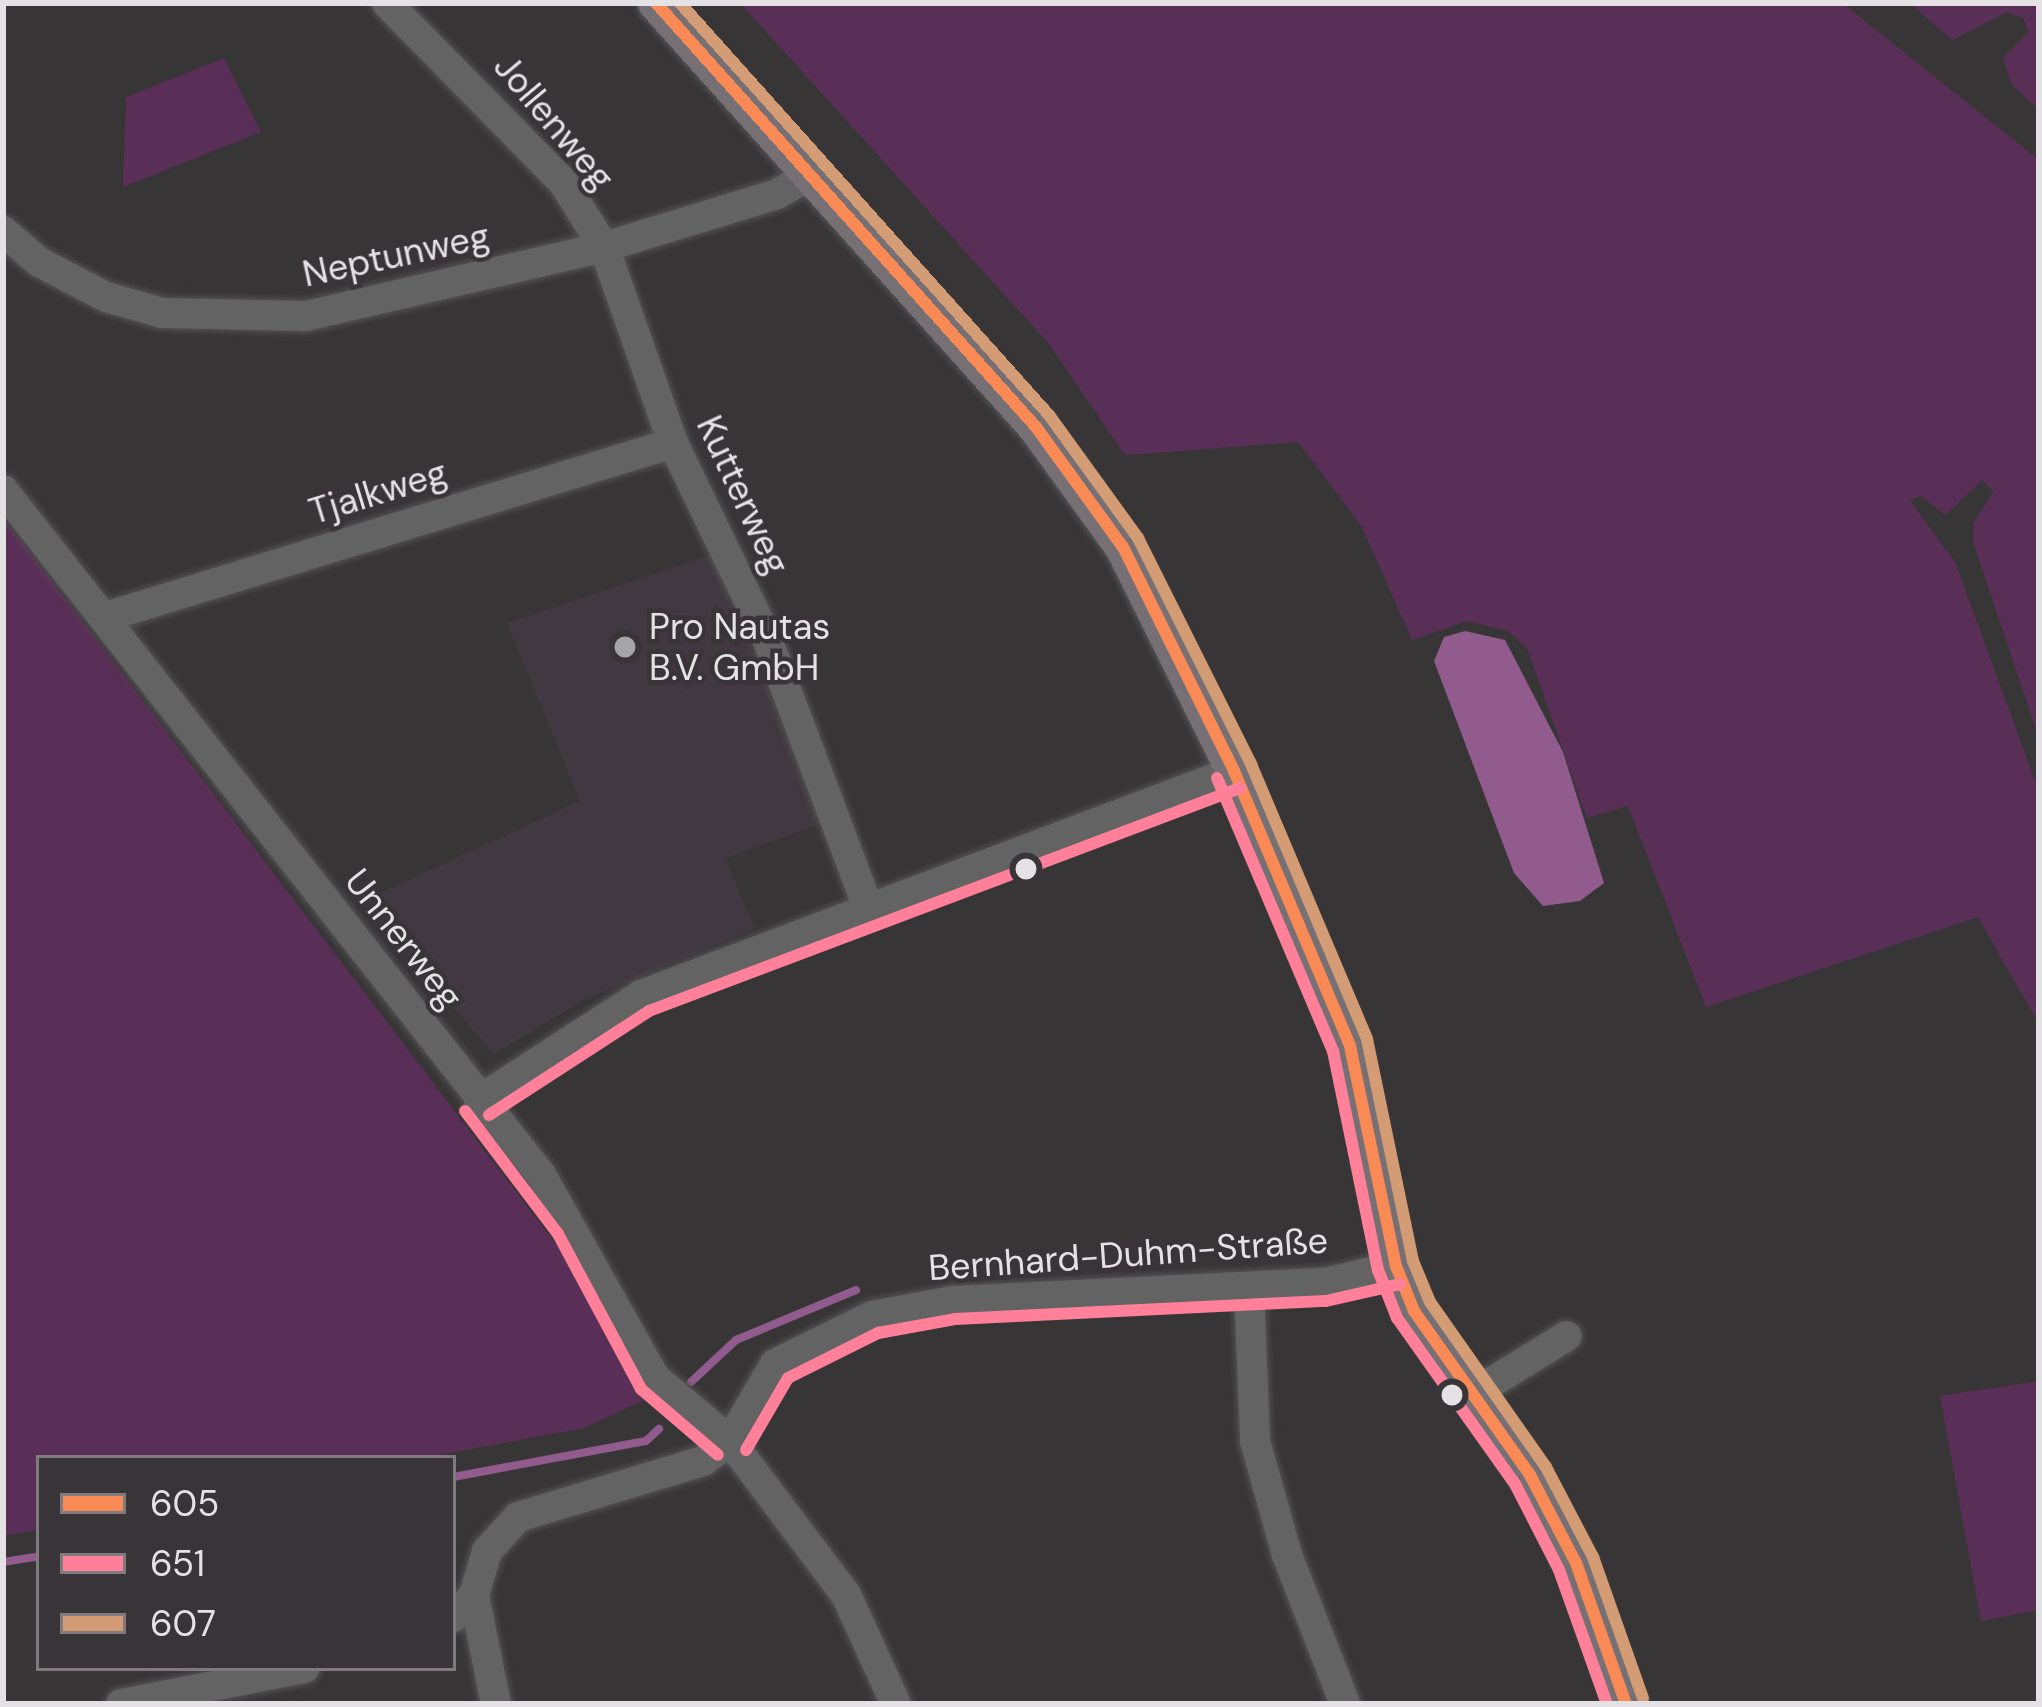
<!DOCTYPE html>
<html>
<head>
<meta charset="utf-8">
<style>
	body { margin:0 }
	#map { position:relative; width:2042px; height:1707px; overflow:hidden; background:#383537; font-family:"DM Sans",sans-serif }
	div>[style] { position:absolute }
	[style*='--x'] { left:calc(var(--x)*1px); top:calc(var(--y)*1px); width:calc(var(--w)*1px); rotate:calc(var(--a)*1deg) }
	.built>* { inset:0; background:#423841 }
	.green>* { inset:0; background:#5a2f57 }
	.water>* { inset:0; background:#915c8d }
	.stream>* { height:8px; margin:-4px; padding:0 4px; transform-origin:4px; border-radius:4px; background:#915c8d }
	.roads { filter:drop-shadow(0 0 3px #535153) drop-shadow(0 0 3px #535153) }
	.minor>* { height:30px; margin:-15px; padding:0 15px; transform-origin:15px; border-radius:15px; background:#646364 }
	.major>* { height:36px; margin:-18px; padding:0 18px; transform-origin:18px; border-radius:18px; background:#767075 }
	.bus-1>* { height:12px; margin:-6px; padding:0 6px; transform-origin:6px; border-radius:6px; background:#f98a56 }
	.bus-2>* { height:12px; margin:-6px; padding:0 6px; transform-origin:6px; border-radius:6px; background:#ff8098 }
	.bus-3>* { height:12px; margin:-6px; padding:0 6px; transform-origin:6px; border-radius:6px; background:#d39c74 }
	.dots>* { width:33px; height:33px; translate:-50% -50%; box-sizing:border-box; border:6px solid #393438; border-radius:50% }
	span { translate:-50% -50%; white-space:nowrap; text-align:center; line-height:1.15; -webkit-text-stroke:9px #393438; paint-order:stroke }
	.street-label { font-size:36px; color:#e5e2e5 }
	.poi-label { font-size:36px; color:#e5e2e5 }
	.left { translate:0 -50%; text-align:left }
	.frame { position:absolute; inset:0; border:6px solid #e5e2e5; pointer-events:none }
	.legend { position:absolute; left:36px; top:1455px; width:420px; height:216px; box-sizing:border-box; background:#393438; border:3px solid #7e7a7d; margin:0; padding:15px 21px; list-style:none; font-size:36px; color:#e5e2e5 }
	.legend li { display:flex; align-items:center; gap:24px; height:60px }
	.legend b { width:60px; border:3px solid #7e7a7d }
</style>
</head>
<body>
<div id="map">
	<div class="built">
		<i style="clip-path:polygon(710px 555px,824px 822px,725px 859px,755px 928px,582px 1001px,494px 1054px,361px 902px,580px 801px,507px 623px)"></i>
	</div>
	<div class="green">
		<i style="clip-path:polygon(740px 3px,1842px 3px,2039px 160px,2039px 738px,1973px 541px,1974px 522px,1993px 492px,1982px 480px,1946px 515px,1920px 496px,1910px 501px,1955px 562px,2039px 792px,2039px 1024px,1978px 917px,1706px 1007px,1628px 806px,1587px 818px,1527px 648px,1508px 631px,1467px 621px,1412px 640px,1362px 527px,1298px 442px,1125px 455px,1049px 344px)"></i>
		<i style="clip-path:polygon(1910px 3px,2039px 3px,2039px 110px,2011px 84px,2003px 58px,2029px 32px,2023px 18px,2007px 12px,1952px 40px)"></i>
		<i style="clip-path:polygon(224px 58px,261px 132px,123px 187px,126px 97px)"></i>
		<i style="clip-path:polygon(3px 517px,564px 1255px,648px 1398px,584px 1428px,423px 1458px,39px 1458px,39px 1530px,3px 1536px)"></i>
		<i style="clip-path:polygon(2039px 1381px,2039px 1610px,1981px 1621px,1940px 1396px)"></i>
	</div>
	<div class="water">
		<i style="clip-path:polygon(1465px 631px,1505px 640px,1563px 752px,1604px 883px,1580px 901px,1543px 906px,1514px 873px,1434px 661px,1444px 637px)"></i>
	</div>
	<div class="stream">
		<i style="--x:691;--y:1382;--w:62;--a:-43"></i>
		<i style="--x:736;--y:1340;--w:130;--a:-22.6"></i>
		<i style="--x:453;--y:1477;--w:196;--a:-10.6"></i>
		<i style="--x:646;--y:1441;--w:18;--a:-43"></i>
		<i style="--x:3;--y:1562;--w:36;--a:-9"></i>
	</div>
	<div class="roads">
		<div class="minor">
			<i style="--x:387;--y:3;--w:251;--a:45.5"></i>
			<i style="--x:563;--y:182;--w:77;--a:57.8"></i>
			<i style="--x:604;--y:247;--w:208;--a:70.6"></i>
			<i style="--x:673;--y:443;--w:214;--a:64.3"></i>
			<i style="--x:766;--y:636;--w:290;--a:69.4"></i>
			<i style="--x:3;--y:231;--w:48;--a:40.7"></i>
			<i style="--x:39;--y:262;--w:76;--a:27.6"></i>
			<i style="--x:106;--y:297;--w:58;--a:15.9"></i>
			<i style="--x:162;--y:313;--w:144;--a:1.2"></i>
			<i style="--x:306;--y:316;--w:306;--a:-13"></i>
			<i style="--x:604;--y:247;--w:181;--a:-17"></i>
			<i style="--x:777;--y:194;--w:39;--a:-30"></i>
			<i style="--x:3;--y:490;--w:871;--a:51.85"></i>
			<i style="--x:541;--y:1175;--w:233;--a:60.7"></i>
			<i style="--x:655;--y:1378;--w:98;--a:40"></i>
			<i style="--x:730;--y:1441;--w:193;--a:53"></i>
			<i style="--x:846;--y:1595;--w:120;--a:65.4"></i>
			<i style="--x:105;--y:617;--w:594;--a:-17.03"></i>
			<i style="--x:479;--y:1100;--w:193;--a:-32.9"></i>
			<i style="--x:641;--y:995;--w:634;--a:-20.69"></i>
			<i style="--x:1249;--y:1289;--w:152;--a:87.7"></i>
			<i style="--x:1255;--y:1441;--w:118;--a:74.3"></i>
			<i style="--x:1287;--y:1555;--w:160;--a:68.7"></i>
			<i style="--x:1473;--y:1394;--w:110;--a:-31.7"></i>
			<i style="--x:474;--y:1595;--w:111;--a:78.6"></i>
			<i style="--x:453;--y:1617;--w:30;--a:-46"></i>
			<i style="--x:474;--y:1595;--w:46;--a:-73.5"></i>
			<i style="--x:487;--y:1551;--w:46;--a:-47.6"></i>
			<i style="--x:518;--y:1517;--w:193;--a:-16.8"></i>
			<i style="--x:703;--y:1461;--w:34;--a:-37"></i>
			<i style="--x:730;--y:1441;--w:89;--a:-59.7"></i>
			<i style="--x:775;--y:1364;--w:108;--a:-26.3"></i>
			<i style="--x:872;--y:1316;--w:82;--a:-10.5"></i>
			<i style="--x:953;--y:1301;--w:372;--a:-2.8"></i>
			<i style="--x:1325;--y:1283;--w:73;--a:-13.5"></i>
			<i style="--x:121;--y:1704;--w:187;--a:-11.1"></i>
		</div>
		<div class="major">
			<i style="--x:656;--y:3;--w:569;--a:48.13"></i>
			<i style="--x:1036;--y:427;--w:148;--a:54.1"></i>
			<i style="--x:1123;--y:547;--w:250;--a:63.6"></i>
			<i style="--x:1234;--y:771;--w:298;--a:67.1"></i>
			<i style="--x:1350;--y:1046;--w:225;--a:78.2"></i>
			<i style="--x:1396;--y:1266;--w:48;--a:68.2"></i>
			<i style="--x:1414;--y:1311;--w:201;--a:54.7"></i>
			<i style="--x:1530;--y:1475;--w:99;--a:62.4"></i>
			<i style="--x:1576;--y:1563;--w:150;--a:70.5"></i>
		</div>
	</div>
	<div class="bus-1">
		<i style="--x:656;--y:3;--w:569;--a:48.13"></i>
		<i style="--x:1036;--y:427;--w:148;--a:54.1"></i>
		<i style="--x:1123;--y:547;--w:250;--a:63.6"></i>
		<i style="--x:1234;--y:771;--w:298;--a:67.1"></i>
		<i style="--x:1350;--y:1046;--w:225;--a:78.2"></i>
		<i style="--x:1396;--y:1266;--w:48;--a:68.2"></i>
		<i style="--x:1414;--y:1311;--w:201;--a:54.7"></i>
		<i style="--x:1530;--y:1475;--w:99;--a:62.4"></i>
		<i style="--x:1576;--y:1563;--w:150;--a:70.5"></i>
	</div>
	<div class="bus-2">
		<i style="--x:1217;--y:778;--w:297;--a:67"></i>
		<i style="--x:1333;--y:1051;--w:224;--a:78.4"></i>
		<i style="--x:1378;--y:1270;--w:52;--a:68.4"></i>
		<i style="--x:1397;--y:1318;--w:204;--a:54.6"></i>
		<i style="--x:1515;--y:1484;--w:97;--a:62.9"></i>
		<i style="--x:1559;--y:1570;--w:142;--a:70.3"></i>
		<i style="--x:465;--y:1111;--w:154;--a:52.9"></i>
		<i style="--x:558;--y:1234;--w:176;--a:61.8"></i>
		<i style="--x:641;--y:1389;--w:101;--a:40.6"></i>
		<i style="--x:489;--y:1115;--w:191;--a:-33"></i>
		<i style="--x:649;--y:1011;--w:632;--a:-20.67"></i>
		<i style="--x:746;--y:1450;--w:83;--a:-59.7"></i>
		<i style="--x:788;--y:1378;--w:101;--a:-26.6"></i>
		<i style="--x:878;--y:1333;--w:78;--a:-10.3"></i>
		<i style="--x:955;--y:1319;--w:371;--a:-2.8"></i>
		<i style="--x:1326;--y:1301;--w:76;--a:-12.9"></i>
	</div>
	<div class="bus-3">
		<i style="--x:680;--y:3;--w:553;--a:48.15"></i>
		<i style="--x:1049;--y:415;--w:152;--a:54.1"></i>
		<i style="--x:1138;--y:538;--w:253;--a:63.4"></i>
		<i style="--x:1251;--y:764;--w:298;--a:67.1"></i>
		<i style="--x:1367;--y:1039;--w:227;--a:78.3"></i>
		<i style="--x:1413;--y:1261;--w:44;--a:67.5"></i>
		<i style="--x:1430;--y:1302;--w:202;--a:54.9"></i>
		<i style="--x:1546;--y:1467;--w:102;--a:62.4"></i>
		<i style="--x:1593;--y:1557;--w:150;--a:70.5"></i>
	</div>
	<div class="dots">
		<i style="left:625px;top:647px;background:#a8a5a8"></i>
		<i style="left:1026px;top:869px;background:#e5e2e5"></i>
		<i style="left:1452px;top:1395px;background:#e5e2e5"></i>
	</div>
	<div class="street-label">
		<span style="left:554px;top:122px;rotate:50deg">Jollenweg</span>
		<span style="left:396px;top:255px;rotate:-12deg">Neptunweg</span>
		<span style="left:378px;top:492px;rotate:-17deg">Tjalkweg</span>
		<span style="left:743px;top:495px;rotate:65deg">Kutterweg</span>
		<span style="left:404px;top:939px;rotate:52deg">Unnerweg</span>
		<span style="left:1128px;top:1254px;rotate:-4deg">Bernhard-Duhm-Straße</span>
	</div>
	<div class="poi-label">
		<span class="left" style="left:649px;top:647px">Pro Nautas<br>B.V. GmbH</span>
	</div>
	<div class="frame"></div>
	<ul class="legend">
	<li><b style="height:15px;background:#f98a56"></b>605</li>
	<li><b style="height:15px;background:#ff8098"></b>651</li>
	<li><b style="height:15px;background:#d39c74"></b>607</li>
	</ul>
</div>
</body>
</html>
